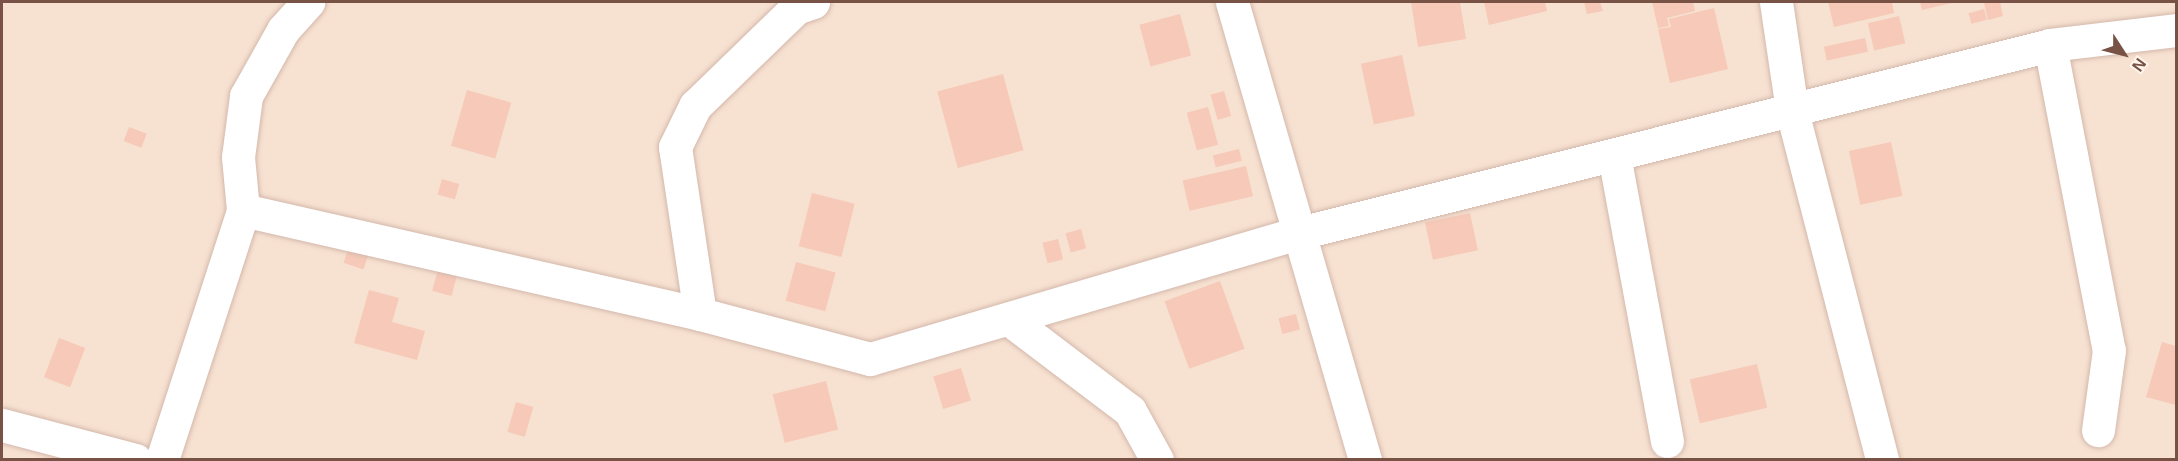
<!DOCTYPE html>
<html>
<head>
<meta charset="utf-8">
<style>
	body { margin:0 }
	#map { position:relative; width:2178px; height:461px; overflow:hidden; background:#fef0e3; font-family:Helvetica,sans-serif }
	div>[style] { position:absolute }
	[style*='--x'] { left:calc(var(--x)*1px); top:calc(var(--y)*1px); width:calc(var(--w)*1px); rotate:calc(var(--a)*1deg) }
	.residential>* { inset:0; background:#f7e1d1; transform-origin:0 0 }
	.building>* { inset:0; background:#f6c9b8; transform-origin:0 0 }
	.roads { filter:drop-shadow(0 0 2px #d3b8ab) drop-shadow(0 0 2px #d3b8ab) }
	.minor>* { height:33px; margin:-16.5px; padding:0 16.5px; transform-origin:16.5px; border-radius:16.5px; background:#fff }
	span { translate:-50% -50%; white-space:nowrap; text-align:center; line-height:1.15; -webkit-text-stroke:4.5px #fff5eb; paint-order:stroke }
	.frame { position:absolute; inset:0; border:3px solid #795246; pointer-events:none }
	.north { position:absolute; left:2094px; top:24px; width:60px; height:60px; -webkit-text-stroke:4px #fff5eb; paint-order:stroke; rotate:126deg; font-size:16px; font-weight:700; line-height:24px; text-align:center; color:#795246 }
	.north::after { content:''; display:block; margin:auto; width:21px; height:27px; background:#795246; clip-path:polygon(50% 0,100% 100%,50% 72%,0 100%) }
</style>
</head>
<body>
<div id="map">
	<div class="residential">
		<i style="left:2px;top:2px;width:2174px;height:457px"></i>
	</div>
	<div class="building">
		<i style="clip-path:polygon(1411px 2px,1460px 2px,1466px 39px,1418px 47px)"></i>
		<i style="clip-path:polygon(1484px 2px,1545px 2px,1547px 11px,1489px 25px)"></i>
		<i style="clip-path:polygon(1584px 2px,1600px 2px,1603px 11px,1587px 14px)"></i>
		<i style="clip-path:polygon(1652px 2px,1693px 2px,1695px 11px,1667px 18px,1669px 26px,1658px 28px)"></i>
		<i style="clip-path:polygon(1828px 2px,1892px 2px,1894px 13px,1834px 27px)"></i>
		<i style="clip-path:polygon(1920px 2px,1956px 2px,1922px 10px)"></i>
		<i style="clip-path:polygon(2000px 2px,2003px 16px,1988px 20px,1984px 3px)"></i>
		<i style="clip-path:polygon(1714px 8px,1728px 69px,1670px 83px,1658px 29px,1671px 27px,1669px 19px)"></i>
		<i style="left:1984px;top:9px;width:11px;height:16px;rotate:75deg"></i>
		<i style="left:1180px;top:14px;width:43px;height:42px;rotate:75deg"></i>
		<i style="left:1899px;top:16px;width:28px;height:32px;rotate:77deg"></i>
		<i style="left:1865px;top:38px;width:14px;height:42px;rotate:78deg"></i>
		<i style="left:1402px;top:55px;width:62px;height:42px;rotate:78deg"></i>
		<i style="left:1003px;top:74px;width:79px;height:68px;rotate:75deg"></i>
		<i style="left:467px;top:90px;width:46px;height:58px;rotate:16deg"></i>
		<i style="left:1224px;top:91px;width:26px;height:14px;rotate:74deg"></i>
		<i style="left:1208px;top:107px;width:39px;height:22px;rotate:75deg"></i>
		<i style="left:129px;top:127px;width:19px;height:15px;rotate:21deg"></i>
		<i style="left:1891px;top:142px;width:55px;height:43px;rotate:78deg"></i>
		<i style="left:1239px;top:149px;width:12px;height:27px;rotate:76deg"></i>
		<i style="left:1246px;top:166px;width:31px;height:65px;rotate:77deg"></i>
		<i style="left:442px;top:179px;width:18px;height:16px;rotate:16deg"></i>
		<i style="left:812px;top:193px;width:44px;height:55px;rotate:14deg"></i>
		<i style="left:1470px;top:213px;width:38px;height:46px;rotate:78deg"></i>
		<i style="left:1081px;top:229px;width:20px;height:16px;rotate:75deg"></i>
		<i style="left:1058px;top:239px;width:21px;height:16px;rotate:76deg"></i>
		<i style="left:351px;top:241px;width:21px;height:23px;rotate:19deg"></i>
		<i style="left:441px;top:258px;width:20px;height:34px;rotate:15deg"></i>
		<i style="left:796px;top:262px;width:41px;height:40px;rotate:15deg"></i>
		<i style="left:1220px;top:281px;width:72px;height:59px;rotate:70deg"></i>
		<i style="clip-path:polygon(369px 290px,399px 298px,392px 322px,425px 331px,417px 360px,354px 343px)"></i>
		<i style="left:1296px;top:314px;width:16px;height:18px;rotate:76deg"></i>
		<i style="left:59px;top:338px;width:28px;height:42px;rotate:21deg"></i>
		<i style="clip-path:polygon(2162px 342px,2176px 346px,2176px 405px,2146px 397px)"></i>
		<i style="left:1757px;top:364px;width:45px;height:69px;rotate:77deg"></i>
		<i style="left:961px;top:368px;width:34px;height:29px;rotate:73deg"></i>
		<i style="left:826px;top:381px;width:50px;height:55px;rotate:76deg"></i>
		<i style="left:516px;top:402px;width:18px;height:31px;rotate:16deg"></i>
	</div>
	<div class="roads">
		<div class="minor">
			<i style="--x:1232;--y:2;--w:477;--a:73.8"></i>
			<i style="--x:1776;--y:2;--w:110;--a:81.6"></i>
			<i style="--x:1792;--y:111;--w:360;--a:75.5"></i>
			<i style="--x:2050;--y:45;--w:311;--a:79.1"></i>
			<i style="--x:2109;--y:350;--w:81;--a:97.8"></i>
			<i style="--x:1614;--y:155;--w:291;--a:79.5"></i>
			<i style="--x:243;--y:210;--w:469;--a:12.8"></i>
			<i style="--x:700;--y:314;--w:176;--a:14.8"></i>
			<i style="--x:870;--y:359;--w:444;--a:-16.4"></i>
			<i style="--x:1296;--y:234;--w:777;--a:-14.07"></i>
			<i style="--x:2050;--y:45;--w:127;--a:-6.8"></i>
			<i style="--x:700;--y:314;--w:169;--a:-98.5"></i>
			<i style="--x:675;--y:147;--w:46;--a:-64"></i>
			<i style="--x:695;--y:106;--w:141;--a:-44.1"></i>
			<i style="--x:796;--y:8;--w:18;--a:-19"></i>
			<i style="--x:1009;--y:319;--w:152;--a:37.2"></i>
			<i style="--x:1130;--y:411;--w:56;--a:61.1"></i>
			<i style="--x:2;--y:425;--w:138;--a:14.7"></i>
			<i style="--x:162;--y:460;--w:263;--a:-72"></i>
			<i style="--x:243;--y:210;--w:53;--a:-95.4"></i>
			<i style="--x:238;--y:157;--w:62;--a:-82.5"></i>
			<i style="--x:246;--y:96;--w:76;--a:-60.7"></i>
			<i style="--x:283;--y:30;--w:38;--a:-48"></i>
		</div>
	</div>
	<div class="frame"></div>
	<div class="north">N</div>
</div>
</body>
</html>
